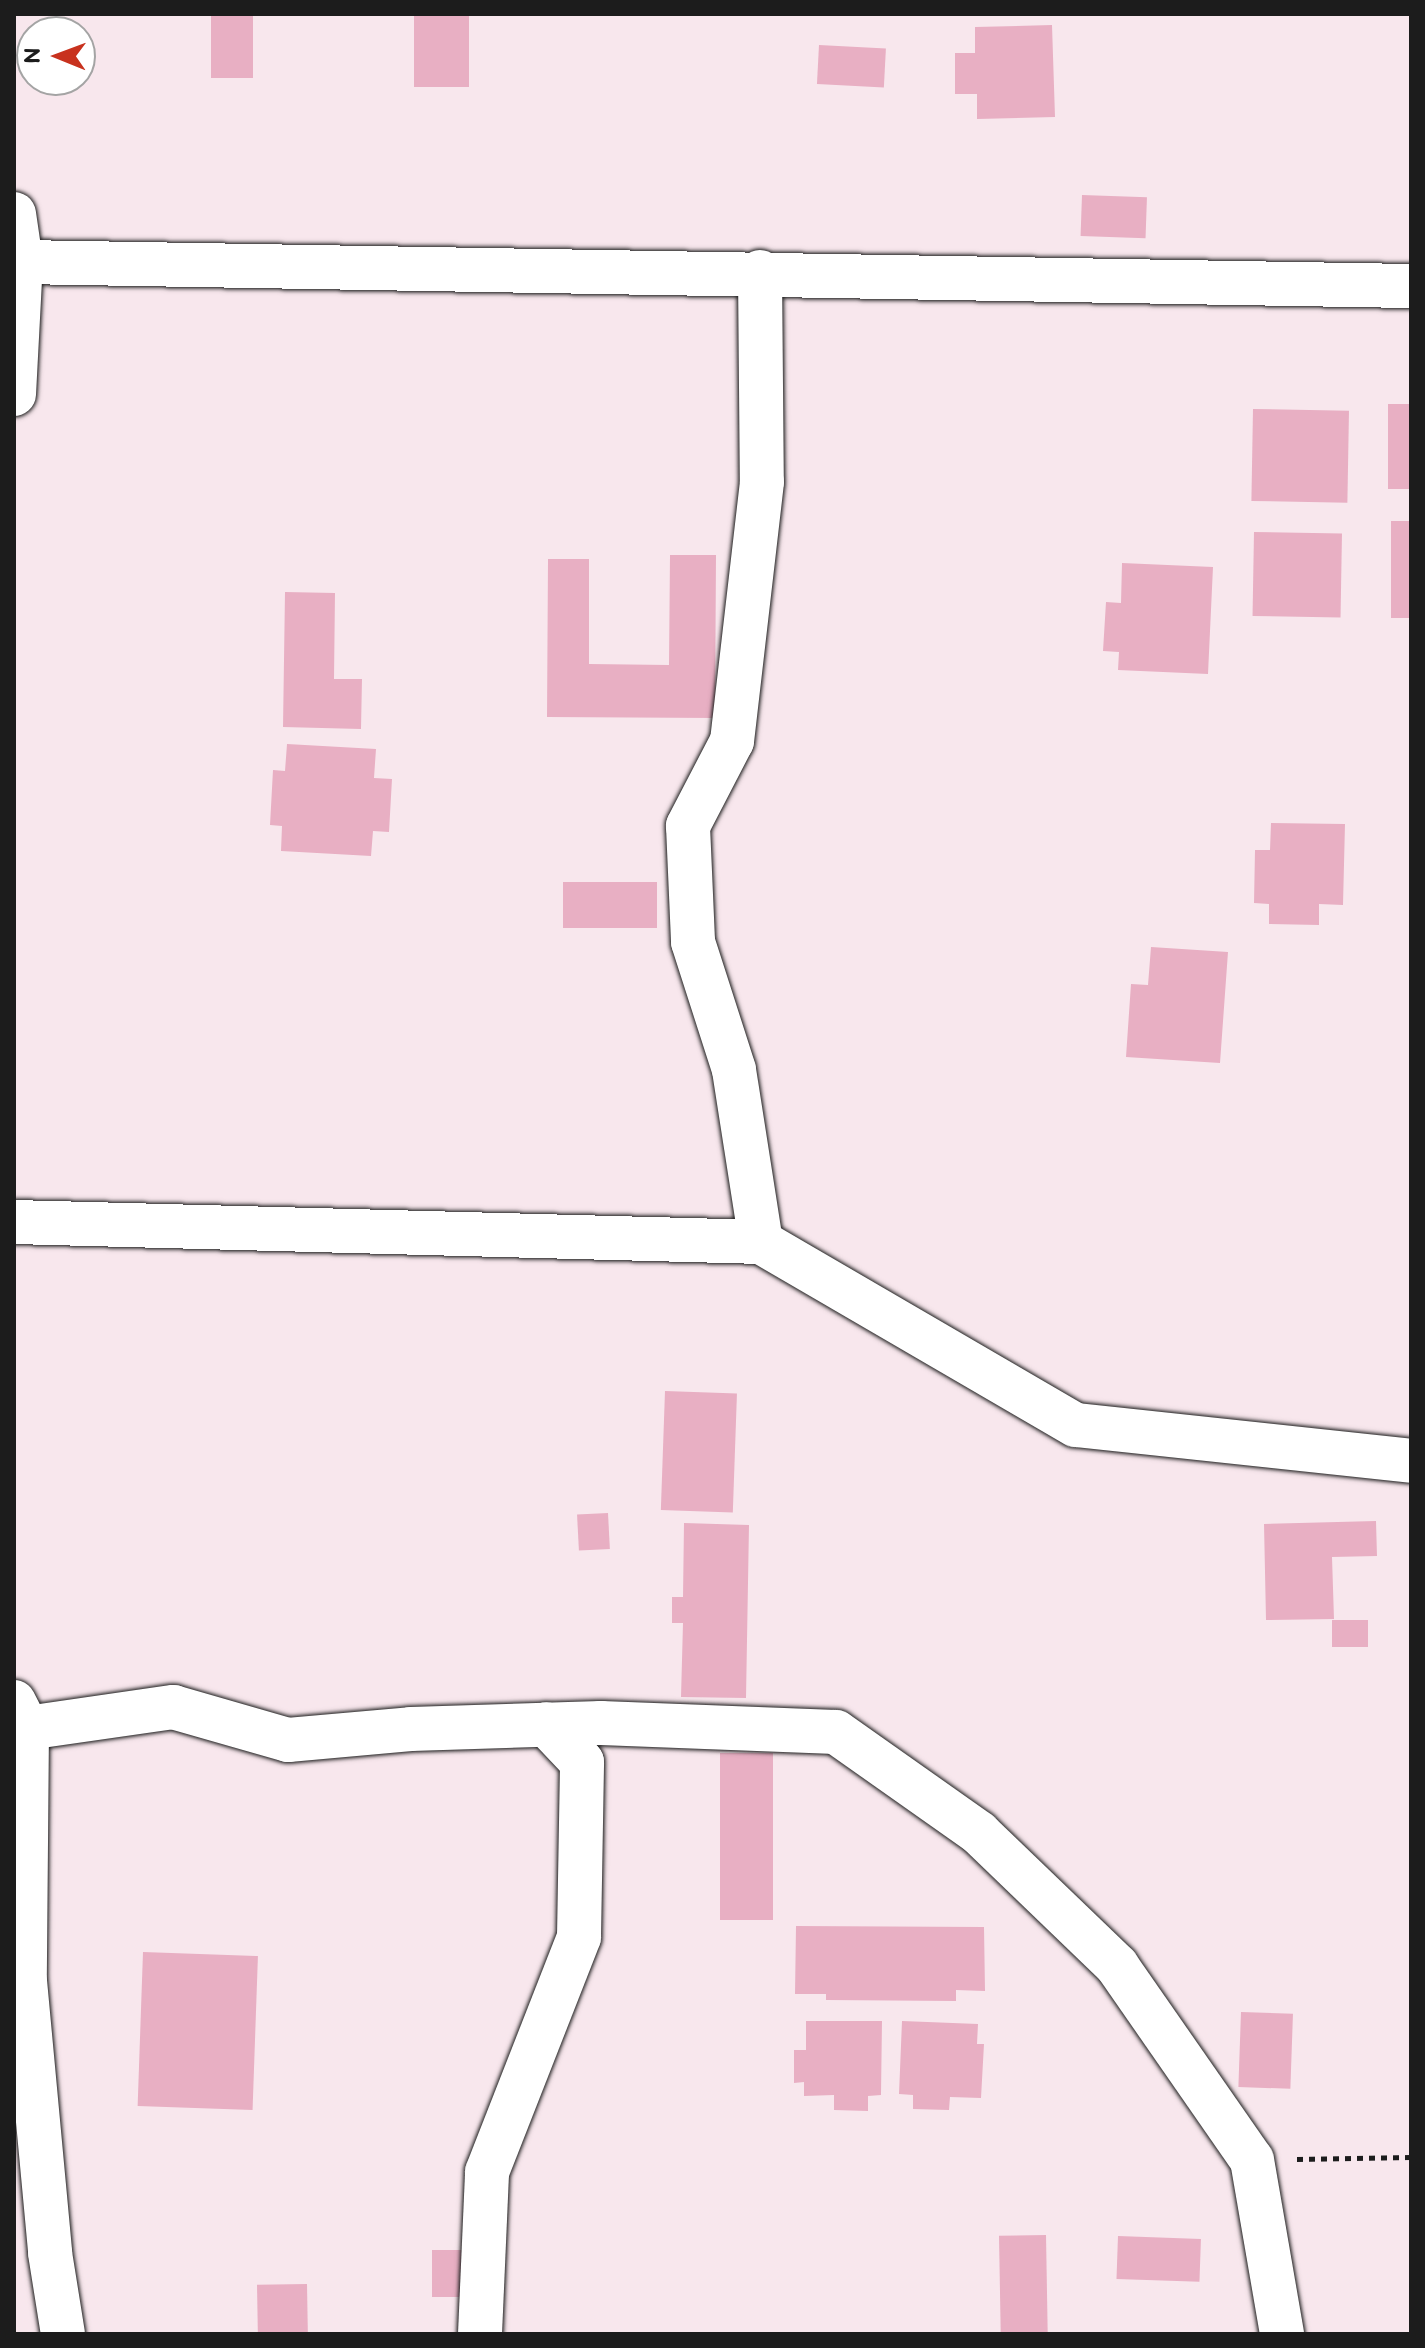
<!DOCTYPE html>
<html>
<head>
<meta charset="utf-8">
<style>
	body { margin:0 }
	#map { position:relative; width:1425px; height:2348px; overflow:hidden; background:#f8e7ed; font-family:"Balsamiq Sans",sans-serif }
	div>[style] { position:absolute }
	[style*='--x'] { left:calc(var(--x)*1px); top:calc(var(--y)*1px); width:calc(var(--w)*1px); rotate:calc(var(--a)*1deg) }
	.building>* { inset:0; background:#e8afc3; transform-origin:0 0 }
	.path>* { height:5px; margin-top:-2.5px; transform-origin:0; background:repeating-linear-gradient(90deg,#1c1c1c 0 6px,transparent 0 12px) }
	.roads { filter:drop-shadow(0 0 2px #1c1c1c) drop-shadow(0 0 2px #1c1c1c) }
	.street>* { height:44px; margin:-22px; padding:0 22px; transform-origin:22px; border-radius:22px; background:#fff }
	span { translate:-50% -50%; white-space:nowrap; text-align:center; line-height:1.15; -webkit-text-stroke:7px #fff; paint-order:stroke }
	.frame { position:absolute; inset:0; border:16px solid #1c1c1c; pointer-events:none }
	.north { position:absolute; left:16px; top:16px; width:80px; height:80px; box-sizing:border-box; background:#fff; border:2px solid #a4a4a4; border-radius:50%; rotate:271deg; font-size:22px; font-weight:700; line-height:32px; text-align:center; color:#1c1c1c }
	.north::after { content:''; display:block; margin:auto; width:28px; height:36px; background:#c8321e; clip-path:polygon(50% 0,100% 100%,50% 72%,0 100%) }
</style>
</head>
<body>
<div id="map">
	<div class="building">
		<i style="left:211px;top:14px;width:42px;height:64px"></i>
		<i style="left:414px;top:14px;width:55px;height:73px"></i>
		<i style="clip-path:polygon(1052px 25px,1055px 117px,977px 119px,977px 94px,955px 94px,955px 53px,975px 53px,975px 27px)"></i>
		<i style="left:819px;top:45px;width:67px;height:39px;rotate:3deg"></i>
		<i style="left:1082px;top:195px;width:65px;height:41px;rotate:2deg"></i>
		<i style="left:1411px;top:404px;width:85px;height:23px;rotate:90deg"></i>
		<i style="left:1253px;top:409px;width:96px;height:92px;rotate:1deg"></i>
		<i style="left:1391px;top:521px;width:20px;height:97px"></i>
		<i style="left:1254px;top:532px;width:88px;height:84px;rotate:1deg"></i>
		<i style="clip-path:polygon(670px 555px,716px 555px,715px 718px,547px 717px,548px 559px,589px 559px,589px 664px,669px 665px)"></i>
		<i style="clip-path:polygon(1122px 563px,1213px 567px,1208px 674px,1118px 670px,1119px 652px,1103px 651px,1106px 602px,1121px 603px)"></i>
		<i style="clip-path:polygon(285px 592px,335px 593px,334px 679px,362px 679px,361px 729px,283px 727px)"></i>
		<i style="clip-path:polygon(287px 744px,376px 749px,374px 778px,392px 779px,389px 832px,373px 831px,371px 856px,281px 851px,282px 826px,270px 825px,273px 770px,285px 771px)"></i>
		<i style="clip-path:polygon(1271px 823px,1345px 824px,1343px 905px,1319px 904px,1319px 925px,1269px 924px,1269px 904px,1254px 903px,1255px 850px,1270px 850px)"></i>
		<i style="left:657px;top:882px;width:46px;height:94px;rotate:90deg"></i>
		<i style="clip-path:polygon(1151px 947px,1228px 952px,1220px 1063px,1126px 1057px,1131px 984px,1148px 985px)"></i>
		<i style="left:665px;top:1391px;width:72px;height:119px;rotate:2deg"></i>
		<i style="left:608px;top:1513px;width:36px;height:31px;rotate:87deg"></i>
		<i style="clip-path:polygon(1376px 1521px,1377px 1556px,1332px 1557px,1334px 1619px,1266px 1620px,1264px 1524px)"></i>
		<i style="clip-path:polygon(684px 1523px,749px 1525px,746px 1698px,681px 1697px,683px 1623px,672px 1623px,672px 1597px,683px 1597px)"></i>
		<i style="left:1368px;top:1620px;width:27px;height:36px;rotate:90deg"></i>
		<i style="left:720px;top:1753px;width:53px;height:167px"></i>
		<i style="clip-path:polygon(796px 1926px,984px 1927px,985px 1991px,956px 1990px,956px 2001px,826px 2000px,826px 1994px,795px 1994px)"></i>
		<i style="left:143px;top:1952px;width:115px;height:154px;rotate:2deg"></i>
		<i style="left:1241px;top:2012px;width:52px;height:75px;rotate:2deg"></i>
		<i style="clip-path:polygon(806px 2021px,882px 2021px,881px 2095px,868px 2096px,868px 2111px,834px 2110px,834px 2095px,804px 2096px,804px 2082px,794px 2083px,794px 2050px,806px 2050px)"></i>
		<i style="clip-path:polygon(902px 2021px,978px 2024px,977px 2044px,984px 2044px,981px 2098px,950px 2097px,949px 2110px,913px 2109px,913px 2095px,899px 2094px)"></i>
		<i style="left:1046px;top:2235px;width:99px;height:47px;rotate:89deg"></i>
		<i style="left:1118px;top:2236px;width:83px;height:43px;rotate:2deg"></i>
		<i style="left:432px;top:2250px;width:31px;height:47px"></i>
		<i style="left:307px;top:2284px;width:50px;height:50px;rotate:89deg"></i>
	</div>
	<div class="path">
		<i style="--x:1297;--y:2159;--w:114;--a:-1"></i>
	</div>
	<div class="roads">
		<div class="street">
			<i style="--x:14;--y:214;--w:49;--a:81.7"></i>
			<i style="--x:760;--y:272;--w:210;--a:89.5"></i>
			<i style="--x:762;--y:482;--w:261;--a:96.6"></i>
			<i style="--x:732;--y:741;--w:96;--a:117.4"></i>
			<i style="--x:688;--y:826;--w:116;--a:87.5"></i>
			<i style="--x:693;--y:942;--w:134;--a:72.2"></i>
			<i style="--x:734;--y:1070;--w:174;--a:81.1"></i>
			<i style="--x:761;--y:1242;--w:364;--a:30.2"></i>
			<i style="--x:1076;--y:1425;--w:337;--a:6.1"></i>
			<i style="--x:14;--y:394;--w:132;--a:-87"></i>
			<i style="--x:21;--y:262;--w:1390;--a:0.99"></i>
			<i style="--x:14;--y:1222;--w:747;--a:1.53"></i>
			<i style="--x:14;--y:1702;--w:29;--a:63"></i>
			<i style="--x:27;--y:1728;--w:253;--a:90.5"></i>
			<i style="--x:25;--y:1981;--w:273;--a:84.7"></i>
			<i style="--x:50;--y:2253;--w:82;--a:80.9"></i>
			<i style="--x:27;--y:1728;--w:148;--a:-8.2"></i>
			<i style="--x:173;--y:1707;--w:120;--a:16"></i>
			<i style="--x:288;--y:1740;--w:123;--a:-5.1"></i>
			<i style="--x:411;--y:1729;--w:190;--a:-1.8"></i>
			<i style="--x:601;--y:1723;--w:235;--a:2.2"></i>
			<i style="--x:836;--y:1732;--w:175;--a:35.2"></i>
			<i style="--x:979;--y:1833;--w:192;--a:43.9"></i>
			<i style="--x:1117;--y:1966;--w:236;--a:55.2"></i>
			<i style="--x:1252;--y:2160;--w:177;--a:80.2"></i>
			<i style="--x:480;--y:2334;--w:162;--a:-87.5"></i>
			<i style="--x:487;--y:2172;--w:252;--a:-68.6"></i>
			<i style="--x:579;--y:1937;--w:175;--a:-89"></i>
			<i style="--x:582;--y:1762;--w:52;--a:-133.5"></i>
		</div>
	</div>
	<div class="frame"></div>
	<div class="north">N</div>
</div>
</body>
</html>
